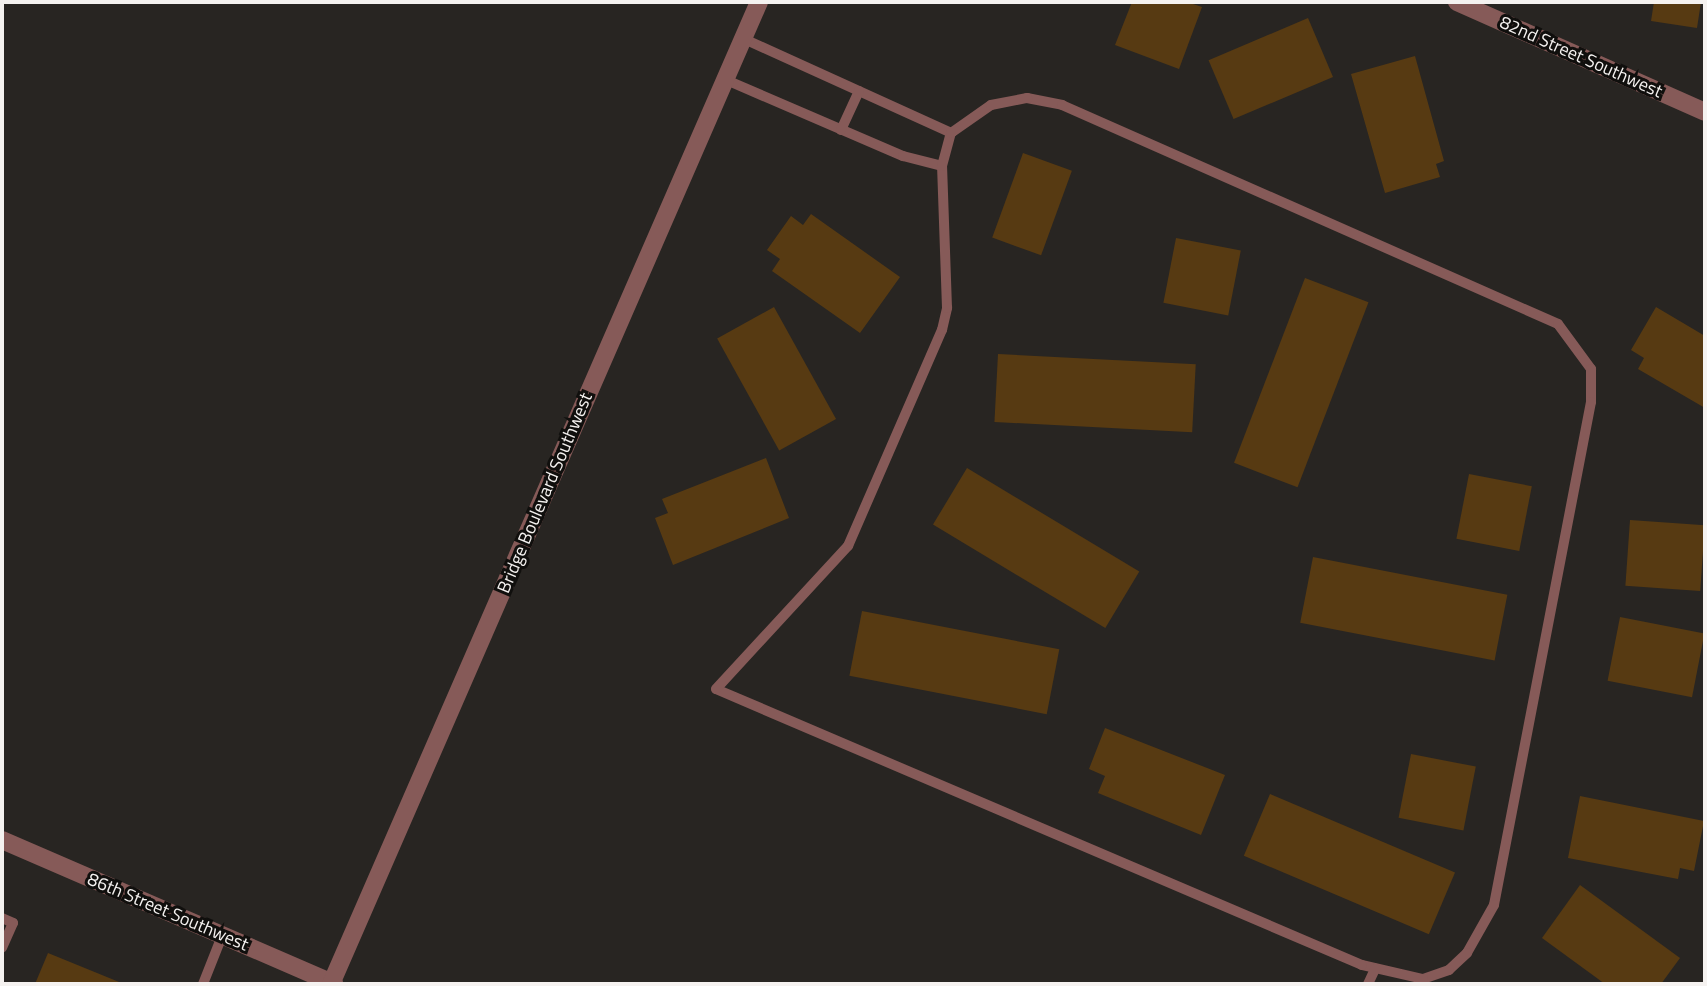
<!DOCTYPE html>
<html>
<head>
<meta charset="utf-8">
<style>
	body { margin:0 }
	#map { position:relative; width:1707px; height:986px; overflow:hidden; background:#282522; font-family:"Titillium Web",sans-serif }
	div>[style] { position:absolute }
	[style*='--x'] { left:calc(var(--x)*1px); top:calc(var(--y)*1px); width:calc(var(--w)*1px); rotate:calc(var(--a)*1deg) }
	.building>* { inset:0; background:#573a12; transform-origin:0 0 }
	.service>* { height:10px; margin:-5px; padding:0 5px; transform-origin:5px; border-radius:5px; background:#865a58 }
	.tertiary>* { height:18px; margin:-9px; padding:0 9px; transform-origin:9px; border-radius:9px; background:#865a58 }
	span { translate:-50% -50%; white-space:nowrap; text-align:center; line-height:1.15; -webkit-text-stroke:6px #100f0d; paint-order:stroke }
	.street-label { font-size:18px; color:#f5f2f0 }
	.frame { position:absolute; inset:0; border:4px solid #f5f2f0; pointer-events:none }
</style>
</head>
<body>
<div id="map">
	<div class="building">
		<i style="clip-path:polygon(1132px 2px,1187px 2px,1202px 7px,1179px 69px,1115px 45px)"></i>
		<i style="clip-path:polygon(1654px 2px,1701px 2px,1697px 28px,1651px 21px)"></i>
		<i style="left:1308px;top:18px;width:64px;height:108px;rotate:67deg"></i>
		<i style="clip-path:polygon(1415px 56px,1444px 161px,1436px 164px,1440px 177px,1385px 193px,1351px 74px)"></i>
		<i style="left:1023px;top:153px;width:52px;height:90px;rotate:20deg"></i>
		<i style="clip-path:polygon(811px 214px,900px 277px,860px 333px,772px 271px,780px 259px,767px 250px,791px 216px,803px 225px)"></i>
		<i style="left:1176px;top:238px;width:66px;height:66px;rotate:11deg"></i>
		<i style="left:1305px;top:278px;width:68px;height:198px;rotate:21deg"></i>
		<i style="left:774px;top:307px;width:128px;height:65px;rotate:61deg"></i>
		<i style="clip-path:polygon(1656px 307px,1705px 336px,1705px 408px,1638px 369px,1644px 358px,1631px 350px)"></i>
		<i style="left:998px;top:354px;width:198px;height:68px;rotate:3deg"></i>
		<i style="clip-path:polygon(766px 458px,789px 518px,673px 565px,655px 518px,668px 513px,662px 499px)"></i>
		<i style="left:967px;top:468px;width:201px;height:66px;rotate:31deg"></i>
		<i style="left:1469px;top:474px;width:64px;height:66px;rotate:11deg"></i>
		<i style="left:1630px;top:520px;width:75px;height:66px;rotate:4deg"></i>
		<i style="left:1313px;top:557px;width:198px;height:67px;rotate:11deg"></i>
		<i style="left:862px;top:611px;width:201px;height:66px;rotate:11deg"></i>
		<i style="left:1620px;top:617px;width:86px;height:65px;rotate:11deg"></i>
		<i style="clip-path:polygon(1105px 728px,1225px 775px,1201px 835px,1098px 793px,1105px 776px,1089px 769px)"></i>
		<i style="left:1411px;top:754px;width:66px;height:65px;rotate:11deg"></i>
		<i style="left:1270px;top:794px;width:201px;height:67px;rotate:23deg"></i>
		<i style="clip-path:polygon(1580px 796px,1704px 821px,1694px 871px,1680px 868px,1678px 879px,1568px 858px)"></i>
		<i style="clip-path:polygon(1580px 885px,1680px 958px,1661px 984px,1605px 984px,1542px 938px)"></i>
		<i style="clip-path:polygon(48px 953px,124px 984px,35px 984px)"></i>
	</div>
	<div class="service">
		<i style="--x:742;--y:38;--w:230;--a:24.4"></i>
		<i style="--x:724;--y:79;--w:195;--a:23.3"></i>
		<i style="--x:903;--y:156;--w:40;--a:14.4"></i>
		<i style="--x:1027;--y:98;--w:36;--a:11"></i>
		<i style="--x:1062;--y:105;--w:542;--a:23.82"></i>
		<i style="--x:1558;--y:324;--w:56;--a:53.7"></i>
		<i style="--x:1591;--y:369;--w:33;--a:90"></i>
		<i style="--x:1591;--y:402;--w:512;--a:100.92"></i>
		<i style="--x:1494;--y:905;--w:55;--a:119.4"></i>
		<i style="--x:1467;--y:953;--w:25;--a:137"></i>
		<i style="--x:1449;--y:970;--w:28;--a:161"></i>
		<i style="--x:1423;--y:979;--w:63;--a:-167.1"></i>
		<i style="--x:1362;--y:965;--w:702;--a:-156.87"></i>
		<i style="--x:716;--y:689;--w:195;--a:-47.3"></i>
		<i style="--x:848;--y:546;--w:236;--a:-66.5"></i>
		<i style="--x:942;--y:330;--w:23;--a:-77"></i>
		<i style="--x:947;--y:308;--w:142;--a:-92"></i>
		<i style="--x:942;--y:166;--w:34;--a:-75"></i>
		<i style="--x:951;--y:133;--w:49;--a:-35"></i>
		<i style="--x:991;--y:105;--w:37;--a:-11"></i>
		<i style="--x:841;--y:130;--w:43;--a:-65.2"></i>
		<i style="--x:2;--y:918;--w:12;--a:24"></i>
		<i style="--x:13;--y:923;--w:27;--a:114"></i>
		<i style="--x:203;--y:984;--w:52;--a:-68.4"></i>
		<i style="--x:1368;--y:984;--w:17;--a:-65"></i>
	</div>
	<div class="tertiary">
		<i style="--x:1457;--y:2;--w:271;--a:23.9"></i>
		<i style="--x:2;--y:840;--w:362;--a:23.4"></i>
		<i style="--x:331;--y:984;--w:1071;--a:-66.45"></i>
	</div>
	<div class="street-label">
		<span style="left:1581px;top:57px;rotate:24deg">82nd Street Southwest</span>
		<span style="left:545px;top:493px;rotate:-67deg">Bridge Boulevard Southwest</span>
		<span style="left:168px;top:912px;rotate:23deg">86th Street Southwest</span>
	</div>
	<div class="frame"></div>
</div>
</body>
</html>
